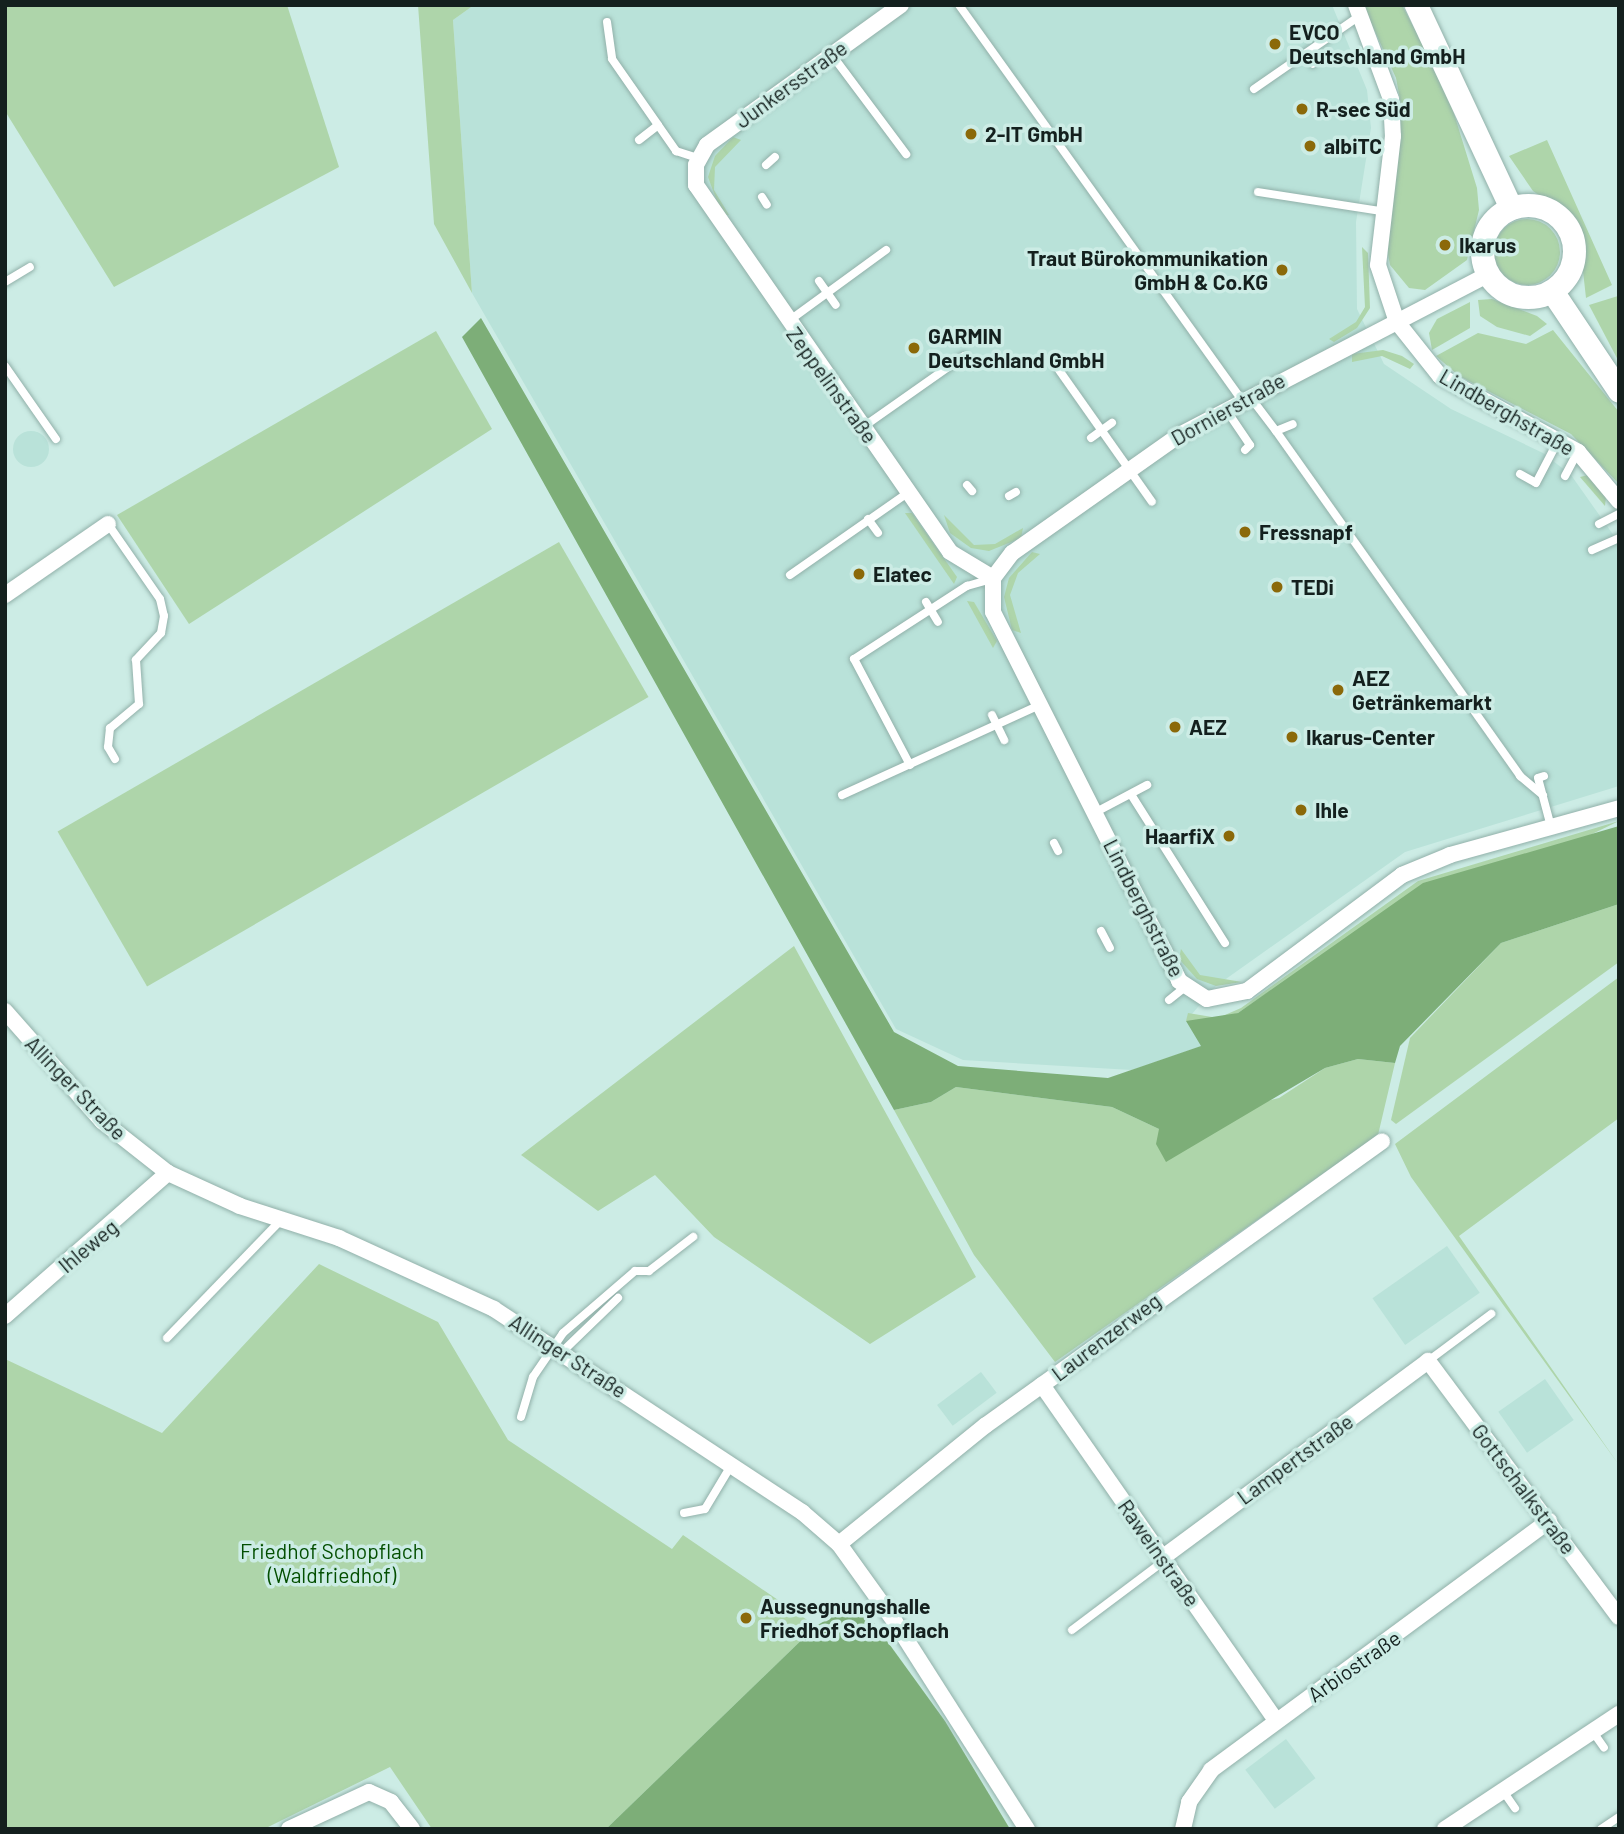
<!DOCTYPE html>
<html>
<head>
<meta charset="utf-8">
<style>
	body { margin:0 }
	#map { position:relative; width:1624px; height:1834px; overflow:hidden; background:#ccece5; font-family:Barlow,sans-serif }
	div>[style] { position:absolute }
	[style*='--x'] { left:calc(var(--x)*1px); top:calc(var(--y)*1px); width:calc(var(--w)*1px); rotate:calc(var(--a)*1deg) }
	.built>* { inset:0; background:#b9e2d9; transform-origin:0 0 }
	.round { border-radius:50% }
	.green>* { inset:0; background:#aed5aa; transform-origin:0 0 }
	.forest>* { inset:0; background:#7dae78 }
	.roads { filter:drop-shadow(0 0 2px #91b0a9) drop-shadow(0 0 2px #91b0a9) }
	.lane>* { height:8px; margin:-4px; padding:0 4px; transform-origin:4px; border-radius:4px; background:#fff }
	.street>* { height:16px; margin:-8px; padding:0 8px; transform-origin:8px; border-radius:8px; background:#fff }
	.secondary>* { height:23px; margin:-11.5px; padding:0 11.5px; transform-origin:11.5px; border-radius:11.5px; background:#fff }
	.secondary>.ring { margin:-11.5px; padding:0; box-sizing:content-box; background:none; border:23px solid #fff; border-radius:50% }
	.dots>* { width:19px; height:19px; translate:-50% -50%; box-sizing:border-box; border:4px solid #ccece5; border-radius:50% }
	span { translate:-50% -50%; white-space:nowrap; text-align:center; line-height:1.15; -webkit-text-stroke:7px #ccece5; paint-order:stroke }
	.poi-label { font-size:21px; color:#14201e; font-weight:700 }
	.left { translate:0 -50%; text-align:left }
	.right { translate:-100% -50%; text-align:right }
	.street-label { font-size:21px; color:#14201e }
	.park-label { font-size:21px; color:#034f01 }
	.frame { position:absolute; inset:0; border:7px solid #14201e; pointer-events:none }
</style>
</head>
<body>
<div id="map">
	<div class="built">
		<i style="clip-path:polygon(474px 5px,1332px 5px,1367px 90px,1371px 128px,1356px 222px,1357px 309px,1384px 364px,1451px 409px,1543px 453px,1571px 475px,1619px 543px,1619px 786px,1405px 852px,1216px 986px,1186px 1021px,1202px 1046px,1132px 1070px,963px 1060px,896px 1029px,472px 293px,453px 20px)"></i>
		<i class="round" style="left:13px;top:431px;width:36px;height:36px"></i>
		<i style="left:1447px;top:1246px;width:57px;height:91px;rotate:55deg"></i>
		<i style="left:981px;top:1372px;width:26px;height:55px;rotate:53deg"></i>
		<i style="left:1545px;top:1379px;width:50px;height:57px;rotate:55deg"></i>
		<i style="left:1286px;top:1739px;width:49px;height:51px;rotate:53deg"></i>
	</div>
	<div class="green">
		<i style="clip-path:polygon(5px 5px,287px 5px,339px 167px,114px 287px,5px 111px)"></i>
		<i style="clip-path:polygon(418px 5px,474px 5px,453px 20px,472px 293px,434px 224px)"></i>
		<i style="clip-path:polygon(1363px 5px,1402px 5px,1447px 91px,1477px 188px,1479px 210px,1467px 260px,1425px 290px,1409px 288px,1390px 265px,1386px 244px,1402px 110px,1396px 78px)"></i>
		<i style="clip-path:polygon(733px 137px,741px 140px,715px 167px,714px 190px,729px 215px,722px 215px,708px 177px,715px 156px)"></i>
		<i style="clip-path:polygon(1547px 140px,1612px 285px,1586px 298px,1579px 235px,1569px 216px,1533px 191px,1509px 156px)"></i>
		<i class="round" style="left:1494px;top:219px;width:66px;height:66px"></i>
		<i style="clip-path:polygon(1362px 247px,1368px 253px,1370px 308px,1357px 328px,1334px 342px,1329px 339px,1356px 322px,1365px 307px)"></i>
		<i style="clip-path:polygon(1618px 296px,1619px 299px,1619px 362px,1589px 305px)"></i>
		<i style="clip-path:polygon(1492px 299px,1537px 316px,1547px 324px,1530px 336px,1497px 327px,1480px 316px,1478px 300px)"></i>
		<i style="clip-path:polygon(1470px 302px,1470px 328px,1432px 350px,1429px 333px,1437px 319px)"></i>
		<i style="clip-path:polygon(1553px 330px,1619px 412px,1619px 484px,1571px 434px,1459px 376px,1436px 356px,1478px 333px,1526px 344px)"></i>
		<i style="clip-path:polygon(436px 331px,492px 429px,189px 624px,117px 515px)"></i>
		<i style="clip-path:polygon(1383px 350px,1402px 356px,1414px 364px,1410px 369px,1382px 356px,1352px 362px,1352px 354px)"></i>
		<i style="clip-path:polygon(1588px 475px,1606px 497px,1605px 506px,1580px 477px)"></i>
		<i style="clip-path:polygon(905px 513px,912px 513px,957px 577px,954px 584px)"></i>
		<i style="clip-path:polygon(944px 515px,974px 545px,995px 544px,1023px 528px,1021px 538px,989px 551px,971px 548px,950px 533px)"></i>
		<i style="left:559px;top:542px;width:179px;height:579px;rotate:60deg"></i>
		<i style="clip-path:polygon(1032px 552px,1040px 554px,1018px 573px,1010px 595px,1021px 633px,1012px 630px,1004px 597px,1009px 578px)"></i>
		<i style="clip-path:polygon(967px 601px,974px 602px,997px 641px,993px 648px)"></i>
		<i style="clip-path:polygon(1619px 821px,1276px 987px,1238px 1013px,1215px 1021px,1186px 1021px,1188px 1013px,1218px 1018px,1241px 1008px,1418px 881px)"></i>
		<i style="clip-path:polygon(1619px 904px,1619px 962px,1396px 1124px,1391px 1120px,1410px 1038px,1501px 943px)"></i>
		<i style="clip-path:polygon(794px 946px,976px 1277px,870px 1344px,714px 1237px,655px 1175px,598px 1211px,521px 1155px)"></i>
		<i style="clip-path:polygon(1181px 949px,1200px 975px,1242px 982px,1216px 986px,1197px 979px,1179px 959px)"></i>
		<i style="clip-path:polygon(1619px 977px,1619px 1118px,1459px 1236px,1619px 1465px,1411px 1177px,1395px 1144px)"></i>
		<i style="clip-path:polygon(1358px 1059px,1395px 1063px,1378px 1135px,1055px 1362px,974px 1255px,894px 1110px,931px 1102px,956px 1087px,1112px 1107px,1159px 1129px,1279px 1098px,1325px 1068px)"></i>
		<i style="clip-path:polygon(319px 1264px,438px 1322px,508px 1440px,672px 1549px,683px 1535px,816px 1626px,606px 1829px,432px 1829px,390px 1767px,264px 1829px,5px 1829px,5px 1359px,162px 1433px)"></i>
	</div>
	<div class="forest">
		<i style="clip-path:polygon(481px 318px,894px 1032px,958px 1066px,1108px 1078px,1201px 1046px,1186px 1021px,1238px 1013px,1423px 883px,1619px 826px,1619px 904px,1501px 943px,1400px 1046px,1395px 1063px,1358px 1059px,1325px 1068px,1166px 1162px,1156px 1144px,1159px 1129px,1112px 1107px,956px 1087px,931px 1102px,894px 1110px,462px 337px)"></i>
		<i style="clip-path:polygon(858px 1601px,945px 1721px,1010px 1829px,606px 1829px,816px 1626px)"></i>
	</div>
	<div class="roads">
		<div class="lane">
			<i style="--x:959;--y:5;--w:485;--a:54.4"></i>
			<i style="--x:607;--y:22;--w:37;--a:82"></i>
			<i style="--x:612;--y:59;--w:80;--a:55.1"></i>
			<i style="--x:1306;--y:54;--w:12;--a:55"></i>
			<i style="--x:832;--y:55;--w:124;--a:53.2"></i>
			<i style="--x:1254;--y:89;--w:130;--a:-34.7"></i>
			<i style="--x:639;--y:140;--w:24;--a:-38"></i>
			<i style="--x:658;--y:125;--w:32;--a:55"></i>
			<i style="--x:676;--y:151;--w:23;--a:18"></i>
			<i style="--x:766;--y:165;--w:12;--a:-42"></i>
			<i style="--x:1258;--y:192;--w:124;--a:8.8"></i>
			<i style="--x:762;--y:197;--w:9;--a:58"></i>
			<i style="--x:819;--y:281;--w:29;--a:55"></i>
			<i style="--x:5;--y:282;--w:29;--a:-31"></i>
			<i style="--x:790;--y:320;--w:119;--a:-36.1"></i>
			<i style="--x:5;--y:366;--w:89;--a:55.1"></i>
			<i style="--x:1059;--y:370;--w:161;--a:54.8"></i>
			<i style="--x:1251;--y:398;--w:41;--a:52.9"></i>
			<i style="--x:1276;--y:431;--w:18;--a:-22"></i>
			<i style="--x:1227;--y:411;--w:41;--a:55.9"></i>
			<i style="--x:1250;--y:445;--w:7;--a:135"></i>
			<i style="--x:863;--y:427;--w:123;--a:-35.1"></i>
			<i style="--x:1276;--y:431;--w:423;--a:54.7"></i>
			<i style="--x:1520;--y:776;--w:30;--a:40"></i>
			<i style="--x:1091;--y:438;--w:26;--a:-36"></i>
			<i style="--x:1520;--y:474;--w:18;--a:29"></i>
			<i style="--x:1536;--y:483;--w:50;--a:-62.4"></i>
			<i style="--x:1565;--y:476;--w:27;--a:-62"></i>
			<i style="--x:967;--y:485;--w:8;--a:50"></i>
			<i style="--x:1009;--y:496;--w:8;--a:-30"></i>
			<i style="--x:868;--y:519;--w:17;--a:54"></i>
			<i style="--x:108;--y:524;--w:91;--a:55.3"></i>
			<i style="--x:160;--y:599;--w:17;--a:77"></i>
			<i style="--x:164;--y:616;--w:17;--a:100"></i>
			<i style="--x:161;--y:633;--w:37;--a:133"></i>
			<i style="--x:136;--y:660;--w:44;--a:86.1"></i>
			<i style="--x:139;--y:704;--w:38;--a:140"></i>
			<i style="--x:110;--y:728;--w:19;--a:96"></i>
			<i style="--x:108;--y:747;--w:14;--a:60"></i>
			<i style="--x:1599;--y:524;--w:22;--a:-27"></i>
			<i style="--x:1592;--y:550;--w:30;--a:-24"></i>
			<i style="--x:790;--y:575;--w:145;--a:-34.9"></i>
			<i style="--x:926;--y:602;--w:23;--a:59"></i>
			<i style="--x:992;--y:715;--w:28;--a:64"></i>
			<i style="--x:910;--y:765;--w:120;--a:-117.8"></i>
			<i style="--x:854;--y:659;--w:135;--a:-32.9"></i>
			<i style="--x:967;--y:586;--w:25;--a:-16"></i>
			<i style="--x:1544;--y:776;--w:6;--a:162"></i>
			<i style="--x:1538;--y:778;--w:51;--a:75.1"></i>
			<i style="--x:842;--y:795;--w:220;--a:-24.5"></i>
			<i style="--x:1132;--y:796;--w:174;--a:57.7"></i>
			<i style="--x:1096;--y:812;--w:58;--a:-27.9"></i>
			<i style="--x:1054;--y:843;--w:9;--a:63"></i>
			<i style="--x:1101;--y:931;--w:19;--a:62"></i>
			<i style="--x:1169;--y:1000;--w:21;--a:-39"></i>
			<i style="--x:167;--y:1338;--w:163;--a:-46"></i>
			<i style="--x:562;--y:1352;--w:78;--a:-44"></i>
			<i style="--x:1428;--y:1361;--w:79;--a:-36.7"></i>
			<i style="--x:521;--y:1417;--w:42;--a:-73.3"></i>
			<i style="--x:533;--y:1377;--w:53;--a:-55.7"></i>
			<i style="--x:563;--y:1333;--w:95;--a:-40.7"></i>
			<i style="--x:635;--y:1271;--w:14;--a:0"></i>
			<i style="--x:649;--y:1271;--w:56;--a:-37.7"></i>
			<i style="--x:684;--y:1513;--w:21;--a:-11"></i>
			<i style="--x:705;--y:1509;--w:52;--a:-59"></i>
			<i style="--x:1072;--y:1630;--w:115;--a:-36.9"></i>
			<i style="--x:1593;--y:1732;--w:19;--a:55"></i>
			<i style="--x:1503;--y:1791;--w:21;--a:55"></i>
			<i style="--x:1601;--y:1829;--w:22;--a:-34"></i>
		</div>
		<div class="street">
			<i style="--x:901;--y:5;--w:239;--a:144.2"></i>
			<i style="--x:707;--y:145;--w:23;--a:119"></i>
			<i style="--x:696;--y:165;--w:20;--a:90"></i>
			<i style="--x:696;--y:185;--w:446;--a:55.3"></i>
			<i style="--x:950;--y:552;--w:50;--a:31.2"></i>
			<i style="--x:1356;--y:5;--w:100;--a:69.6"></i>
			<i style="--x:1391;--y:99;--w:37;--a:87"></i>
			<i style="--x:1393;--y:136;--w:130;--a:96.6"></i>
			<i style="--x:1378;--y:265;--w:60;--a:71.6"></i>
			<i style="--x:1397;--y:322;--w:69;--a:51.5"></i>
			<i style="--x:1440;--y:376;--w:158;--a:28.8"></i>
			<i style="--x:1578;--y:452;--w:64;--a:50.1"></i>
			<i style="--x:1487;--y:275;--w:348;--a:152.5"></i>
			<i style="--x:1178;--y:436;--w:203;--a:144.8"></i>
			<i style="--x:1012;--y:553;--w:31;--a:127"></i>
			<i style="--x:993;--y:578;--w:34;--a:90"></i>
			<i style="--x:993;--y:612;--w:413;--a:63.2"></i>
			<i style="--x:1179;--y:981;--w:33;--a:33"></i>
			<i style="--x:1207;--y:999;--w:41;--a:-11.3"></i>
			<i style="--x:1247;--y:991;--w:194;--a:-36.8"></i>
			<i style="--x:1402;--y:875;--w:52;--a:-22.6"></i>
			<i style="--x:1450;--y:855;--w:175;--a:-15.5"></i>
			<i style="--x:5;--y:595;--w:125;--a:-34.6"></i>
			<i style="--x:5;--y:1011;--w:147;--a:48.6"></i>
			<i style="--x:102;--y:1121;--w:84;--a:38.2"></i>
			<i style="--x:168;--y:1173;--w:79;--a:24.6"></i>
			<i style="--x:240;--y:1206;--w:104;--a:17.9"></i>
			<i style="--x:339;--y:1238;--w:170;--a:24.6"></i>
			<i style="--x:494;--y:1309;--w:369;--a:33.4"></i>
			<i style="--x:802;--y:1512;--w:49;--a:40.9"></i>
			<i style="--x:839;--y:1544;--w:96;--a:54.3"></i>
			<i style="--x:895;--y:1622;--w:246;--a:57.5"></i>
			<i style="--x:5;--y:1316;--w:217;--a:-41.3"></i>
			<i style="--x:1042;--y:1385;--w:409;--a:55.1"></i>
			<i style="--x:839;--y:1544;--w:189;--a:-39"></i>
			<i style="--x:986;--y:1425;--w:487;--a:-35.6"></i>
			<i style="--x:1162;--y:1558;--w:331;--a:-36.5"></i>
			<i style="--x:1428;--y:1361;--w:319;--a:53.3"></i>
			<i style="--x:289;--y:1829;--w:88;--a:-24.8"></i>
			<i style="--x:369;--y:1792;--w:24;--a:24"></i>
			<i style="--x:391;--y:1802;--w:34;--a:52"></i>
			<i style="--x:1183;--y:1829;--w:28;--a:-77"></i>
			<i style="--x:1189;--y:1802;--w:39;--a:-55"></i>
			<i style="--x:1211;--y:1770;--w:420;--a:-36.4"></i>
			<i style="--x:1445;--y:1829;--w:209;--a:-33.5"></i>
		</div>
		<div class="secondary">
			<i style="--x:1416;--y:5;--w:224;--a:64.9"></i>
			<i class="ring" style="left:1482px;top:205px;width:69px;height:69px"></i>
			<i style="--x:1552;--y:291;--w:120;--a:56.2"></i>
		</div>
	</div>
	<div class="dots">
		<i style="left:1275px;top:44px;background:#8b6909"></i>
		<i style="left:1302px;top:109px;background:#8b6909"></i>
		<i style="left:971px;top:134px;background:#8b6909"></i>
		<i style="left:1310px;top:146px;background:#8b6909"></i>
		<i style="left:1445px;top:245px;background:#8b6909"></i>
		<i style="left:1282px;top:270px;background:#8b6909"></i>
		<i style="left:914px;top:348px;background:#8b6909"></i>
		<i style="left:1245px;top:532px;background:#8b6909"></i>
		<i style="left:859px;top:574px;background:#8b6909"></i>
		<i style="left:1277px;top:587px;background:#8b6909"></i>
		<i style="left:1338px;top:690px;background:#8b6909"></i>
		<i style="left:1175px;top:727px;background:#8b6909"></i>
		<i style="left:1292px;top:737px;background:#8b6909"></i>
		<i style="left:1301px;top:810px;background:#8b6909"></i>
		<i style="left:1229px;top:836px;background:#8b6909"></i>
		<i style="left:746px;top:1618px;background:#8b6909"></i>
	</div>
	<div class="poi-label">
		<span class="left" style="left:1289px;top:44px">EVCO<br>Deutschland GmbH</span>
		<span class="left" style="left:1316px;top:109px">R-sec Süd</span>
		<span class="left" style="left:985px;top:134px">2-IT GmbH</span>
		<span class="left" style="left:1324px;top:146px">albiTC</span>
		<span class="left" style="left:1459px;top:245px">Ikarus</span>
		<span class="right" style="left:1268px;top:270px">Traut Bürokommunikation<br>GmbH &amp; Co.KG</span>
		<span class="left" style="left:928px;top:348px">GARMIN<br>Deutschland GmbH</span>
		<span class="left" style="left:1259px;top:532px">Fressnapf</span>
		<span class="left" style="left:873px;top:574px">Elatec</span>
		<span class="left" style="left:1291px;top:587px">TEDi</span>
		<span class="left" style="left:1352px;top:690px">AEZ<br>Getränkemarkt</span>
		<span class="left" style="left:1189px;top:727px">AEZ</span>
		<span class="left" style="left:1306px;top:737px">Ikarus-Center</span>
		<span class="left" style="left:1315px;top:810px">Ihle</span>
		<span class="right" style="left:1215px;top:836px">HaarfiX</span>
		<span class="left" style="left:760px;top:1618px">Aussegnungshalle<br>Friedhof Schopflach</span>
	</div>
	<div class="street-label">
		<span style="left:791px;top:84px;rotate:-36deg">Junkersstraße</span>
		<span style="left:832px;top:385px;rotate:54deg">Zeppelinstraße</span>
		<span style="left:1228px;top:409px;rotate:-29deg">Dornierstraße</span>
		<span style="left:1507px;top:412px;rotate:30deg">Lindberghstraße</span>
		<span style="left:1144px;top:908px;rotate:63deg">Lindberghstraße</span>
		<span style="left:76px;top:1088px;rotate:46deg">Allinger Straße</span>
		<span style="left:88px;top:1246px;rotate:-40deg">Ihleweg</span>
		<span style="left:1106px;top:1337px;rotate:-37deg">Laurenzerweg</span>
		<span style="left:568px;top:1356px;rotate:33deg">Allinger Straße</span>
		<span style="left:1295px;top:1459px;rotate:-36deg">Lampertstraße</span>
		<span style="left:1524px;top:1489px;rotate:53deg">Gottschalkstraße</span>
		<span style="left:1159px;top:1553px;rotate:55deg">Raweinstraße</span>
		<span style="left:1354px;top:1666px;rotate:-35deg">Arbiostraße</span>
	</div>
	<div class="park-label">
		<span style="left:332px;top:1563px">Friedhof Schopflach<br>(Waldfriedhof)</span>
	</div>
	<div class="frame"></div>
</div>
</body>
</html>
